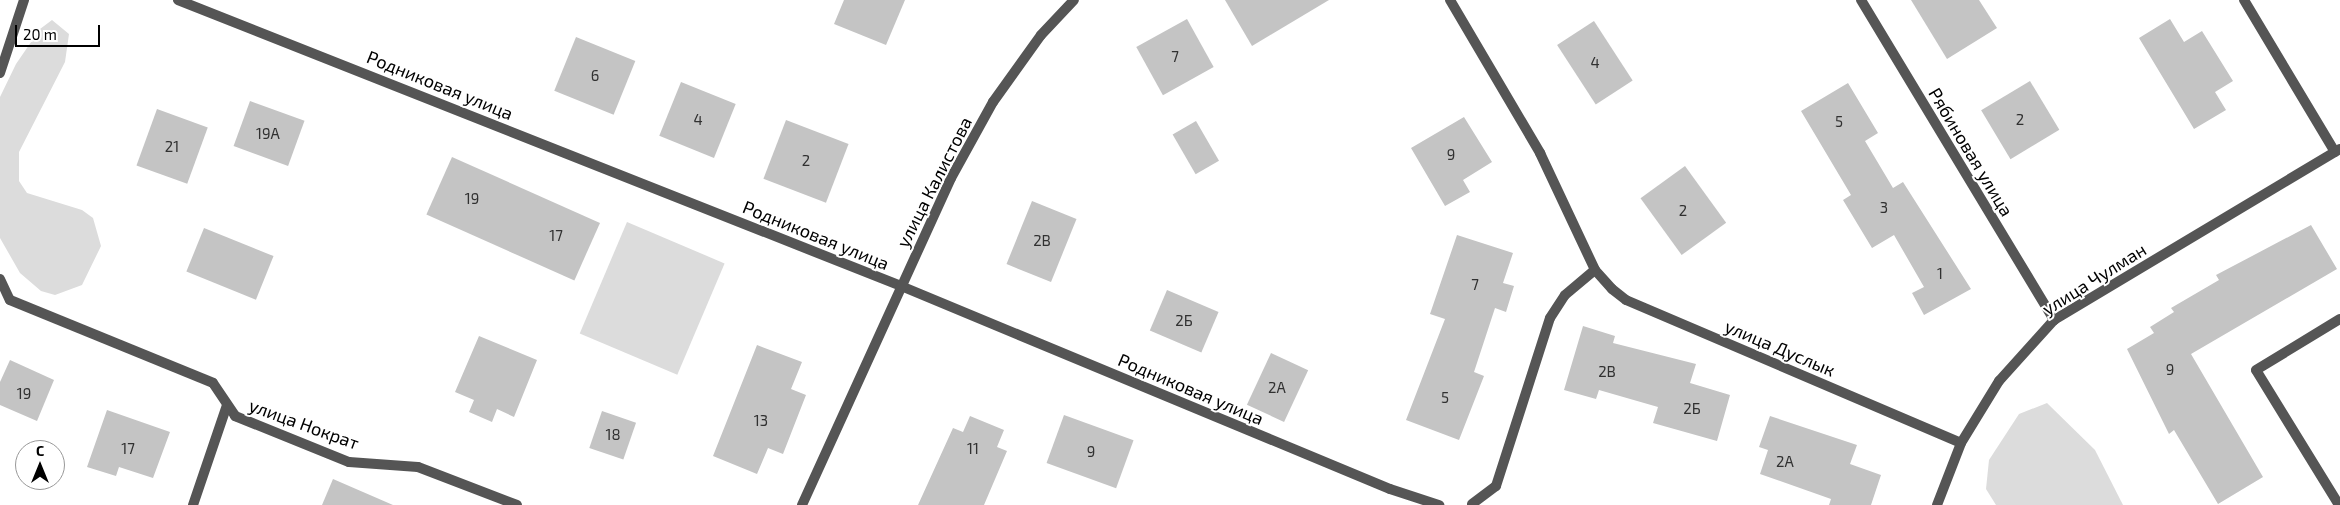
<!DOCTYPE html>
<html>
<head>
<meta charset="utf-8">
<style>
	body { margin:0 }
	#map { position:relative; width:2340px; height:505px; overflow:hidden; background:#fff; font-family:"Exo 2",sans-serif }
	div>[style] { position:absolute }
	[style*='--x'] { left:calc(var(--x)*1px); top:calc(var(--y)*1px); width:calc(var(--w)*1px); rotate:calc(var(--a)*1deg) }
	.green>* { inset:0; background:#dcdcdc; transform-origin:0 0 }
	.building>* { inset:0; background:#c4c4c4; transform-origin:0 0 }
	.lane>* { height:10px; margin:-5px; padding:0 5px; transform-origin:5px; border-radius:5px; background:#555 }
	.street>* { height:10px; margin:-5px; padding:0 5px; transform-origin:5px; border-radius:5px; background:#555 }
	span { translate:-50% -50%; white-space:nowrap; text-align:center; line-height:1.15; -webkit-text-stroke:4px #fff; paint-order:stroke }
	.number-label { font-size:15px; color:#313131 }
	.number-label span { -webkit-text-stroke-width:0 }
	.street-label { font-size:18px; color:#000 }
	.north { position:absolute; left:15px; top:440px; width:50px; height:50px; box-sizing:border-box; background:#fff; border:1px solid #999; border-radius:50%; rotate:0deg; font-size:14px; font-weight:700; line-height:20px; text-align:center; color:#000 }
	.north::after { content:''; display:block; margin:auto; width:18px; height:22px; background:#000; clip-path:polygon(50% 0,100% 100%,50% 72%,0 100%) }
	.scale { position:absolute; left:15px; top:25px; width:85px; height:22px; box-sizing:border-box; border:2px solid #000; border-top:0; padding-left:6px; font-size:15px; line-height:18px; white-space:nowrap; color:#000; -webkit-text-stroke:4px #fff; paint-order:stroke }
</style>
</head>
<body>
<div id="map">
	<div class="green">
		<i style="clip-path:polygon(52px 20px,69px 34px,65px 62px,19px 152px,19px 181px,27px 193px,82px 210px,93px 218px,101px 246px,82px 285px,55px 295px,41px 291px,20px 273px,0 238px,0 97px,16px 64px,40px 29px)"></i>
		<i style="left:627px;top:222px;width:106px;height:121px;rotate:23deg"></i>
		<i style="clip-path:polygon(2047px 403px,2095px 450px,2123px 505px,1996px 505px,1986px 489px,1989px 460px,2019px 414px)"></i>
	</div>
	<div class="building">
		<i style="clip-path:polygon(844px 0,905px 0,886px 45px,834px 24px)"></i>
		<i style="clip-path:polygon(1225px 0,1329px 0,1252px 46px)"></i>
		<i style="clip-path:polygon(1911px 0,1979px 0,1997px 28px,1947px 59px)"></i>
		<i style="left:1187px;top:19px;width:55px;height:58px;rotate:61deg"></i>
		<i style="clip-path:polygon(2170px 19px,2184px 42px,2202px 31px,2233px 81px,2215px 92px,2226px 110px,2194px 129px,2139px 38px)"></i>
		<i style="left:1594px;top:21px;width:71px;height:44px;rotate:57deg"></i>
		<i style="left:576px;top:37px;width:64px;height:58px;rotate:22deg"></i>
		<i style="left:2030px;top:81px;width:57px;height:57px;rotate:59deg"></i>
		<i style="left:681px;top:82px;width:59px;height:58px;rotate:22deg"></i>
		<i style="clip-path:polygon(1848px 83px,1878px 133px,1865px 141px,1893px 188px,1903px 182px,1971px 289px,1924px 315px,1912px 293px,1924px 287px,1894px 235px,1872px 248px,1843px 200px,1851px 195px,1801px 111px)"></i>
		<i style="left:250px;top:101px;width:58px;height:48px;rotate:20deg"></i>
		<i style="left:157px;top:109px;width:54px;height:60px;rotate:20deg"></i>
		<i style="clip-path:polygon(1464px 117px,1492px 162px,1463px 180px,1470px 192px,1445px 206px,1411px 148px)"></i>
		<i style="left:786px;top:120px;width:67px;height:63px;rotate:21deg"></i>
		<i style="left:1196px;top:121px;width:46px;height:27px;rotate:60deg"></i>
		<i style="left:452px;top:157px;width:162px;height:63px;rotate:24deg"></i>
		<i style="left:1685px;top:166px;width:70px;height:55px;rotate:54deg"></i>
		<i style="left:1032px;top:201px;width:48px;height:68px;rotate:22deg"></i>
		<i style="clip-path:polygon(2311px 225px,2337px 269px,2191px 354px,2263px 477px,2218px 504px,2174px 430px,2169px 434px,2127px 349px,2154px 333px,2150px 327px,2174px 312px,2171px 308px,2219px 280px,2216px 275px)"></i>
		<i style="left:204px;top:228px;width:75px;height:47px;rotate:22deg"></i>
		<i style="clip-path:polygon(1457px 235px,1513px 253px,1503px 283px,1514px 286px,1506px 312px,1495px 308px,1474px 372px,1484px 376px,1459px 440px,1406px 420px,1445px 319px,1430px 314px)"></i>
		<i style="left:1167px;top:290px;width:56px;height:44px;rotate:23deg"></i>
		<i style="clip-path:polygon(1583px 326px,1615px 336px,1613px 343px,1696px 364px,1690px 383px,1730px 395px,1717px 441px,1653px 423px,1658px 407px,1599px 390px,1596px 399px,1564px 390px)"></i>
		<i style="clip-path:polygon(479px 336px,537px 360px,514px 417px,497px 409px,492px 422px,469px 412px,474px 400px,455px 392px)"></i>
		<i style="clip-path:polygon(757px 345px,802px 362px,791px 389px,806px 395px,783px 454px,768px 448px,757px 474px,713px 456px)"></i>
		<i style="left:1271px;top:353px;width:41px;height:57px;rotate:25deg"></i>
		<i style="clip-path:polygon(10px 360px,54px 380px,37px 421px,0 405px,0 382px)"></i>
		<i style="clip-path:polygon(107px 410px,170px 432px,153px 478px,119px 467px,116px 476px,87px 467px)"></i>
		<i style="left:602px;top:411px;width:36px;height:39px;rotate:19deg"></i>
		<i style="left:1064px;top:415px;width:74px;height:51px;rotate:20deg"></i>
		<i style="clip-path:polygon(970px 416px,1004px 430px,997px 447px,1007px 451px,984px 505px,918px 505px,953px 428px,963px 432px)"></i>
		<i style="clip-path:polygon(1770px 416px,1857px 445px,1850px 464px,1881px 475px,1871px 505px,1829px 505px,1831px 499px,1760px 474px,1768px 450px,1759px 447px)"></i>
		<i style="clip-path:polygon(333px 479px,393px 505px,322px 505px)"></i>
	</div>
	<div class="lane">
		<i style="--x:193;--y:505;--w:106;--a:-71.2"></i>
		<i style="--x:2339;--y:505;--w:158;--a:-121.6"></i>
		<i style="--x:2256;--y:370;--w:98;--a:-31.3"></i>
	</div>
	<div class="street">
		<i style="--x:178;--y:0;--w:778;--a:21.58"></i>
		<i style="--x:901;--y:286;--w:529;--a:22.54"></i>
		<i style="--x:1390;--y:489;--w:52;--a:18.1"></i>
		<i style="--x:1450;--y:0;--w:178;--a:59.5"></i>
		<i style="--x:1540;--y:153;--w:129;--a:64.8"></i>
		<i style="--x:1595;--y:270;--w:25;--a:48"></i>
		<i style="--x:1612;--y:289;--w:18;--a:38"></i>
		<i style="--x:1626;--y:300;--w:364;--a:23.1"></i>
		<i style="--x:1861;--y:0;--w:374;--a:58.9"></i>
		<i style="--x:2244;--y:0;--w:177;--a:59.1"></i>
		<i style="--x:0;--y:73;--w:77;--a:-71.8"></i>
		<i style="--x:0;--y:279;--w:23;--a:65"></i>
		<i style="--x:10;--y:300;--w:219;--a:22.2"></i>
		<i style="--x:213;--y:383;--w:40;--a:56"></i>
		<i style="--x:235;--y:416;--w:123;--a:22"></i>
		<i style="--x:349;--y:462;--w:69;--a:4.1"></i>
		<i style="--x:418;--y:467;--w:106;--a:21"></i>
		<i style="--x:1472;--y:504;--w:30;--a:-37"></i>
		<i style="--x:1496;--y:486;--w:176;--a:-72.2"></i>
		<i style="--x:1550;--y:318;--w:27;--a:-57"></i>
		<i style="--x:1565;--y:295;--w:39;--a:-40"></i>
		<i style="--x:802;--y:505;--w:359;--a:-65.5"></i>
		<i style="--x:951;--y:178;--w:87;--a:-61.1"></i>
		<i style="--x:993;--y:102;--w:82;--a:-54.4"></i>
		<i style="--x:1041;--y:35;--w:48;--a:-46.7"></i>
		<i style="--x:1937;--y:505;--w:66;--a:-68.8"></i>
		<i style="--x:1961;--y:443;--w:73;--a:-58.5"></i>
		<i style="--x:1999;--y:381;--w:82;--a:-48"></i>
		<i style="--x:2054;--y:320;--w:333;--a:-30.9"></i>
	</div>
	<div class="number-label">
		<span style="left:1175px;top:57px">7</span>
		<span style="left:1595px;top:63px">4</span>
		<span style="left:595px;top:76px">6</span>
		<span style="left:698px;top:120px">4</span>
		<span style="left:2020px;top:120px">2</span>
		<span style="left:1839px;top:122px">5</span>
		<span style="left:268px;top:134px">19А</span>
		<span style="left:172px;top:147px">21</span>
		<span style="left:1451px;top:155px">9</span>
		<span style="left:806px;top:161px">2</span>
		<span style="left:472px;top:199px">19</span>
		<span style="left:1884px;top:208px">3</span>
		<span style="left:1683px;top:211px">2</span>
		<span style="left:556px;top:236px">17</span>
		<span style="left:1042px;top:241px">2В</span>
		<span style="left:1940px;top:274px">1</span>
		<span style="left:1475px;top:285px">7</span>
		<span style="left:1184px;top:321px">2Б</span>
		<span style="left:2170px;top:370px">9</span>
		<span style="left:1607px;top:372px">2В</span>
		<span style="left:1277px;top:388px">2А</span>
		<span style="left:24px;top:394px">19</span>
		<span style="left:1445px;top:398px">5</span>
		<span style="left:1692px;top:409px">2Б</span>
		<span style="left:761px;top:421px">13</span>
		<span style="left:613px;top:435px">18</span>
		<span style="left:128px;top:449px">17</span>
		<span style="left:973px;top:449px">11</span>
		<span style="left:1091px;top:452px">9</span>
		<span style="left:1785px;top:462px">2А</span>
	</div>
	<div class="street-label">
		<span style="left:440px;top:85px;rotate:22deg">Родниковая улица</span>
		<span style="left:1971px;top:152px;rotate:59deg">Рябиновая улица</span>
		<span style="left:934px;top:182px;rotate:-63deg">улица Калистова</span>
		<span style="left:816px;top:235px;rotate:22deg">Родниковая улица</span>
		<span style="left:2094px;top:279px;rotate:-32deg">улица Чулман</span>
		<span style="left:1780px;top:348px;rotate:23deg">улица Дуслык</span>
		<span style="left:1191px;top:389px;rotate:23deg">Родниковая улица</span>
		<span style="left:304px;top:424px;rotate:20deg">улица Нократ</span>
	</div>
	<div class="north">С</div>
	<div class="scale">20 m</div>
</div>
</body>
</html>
